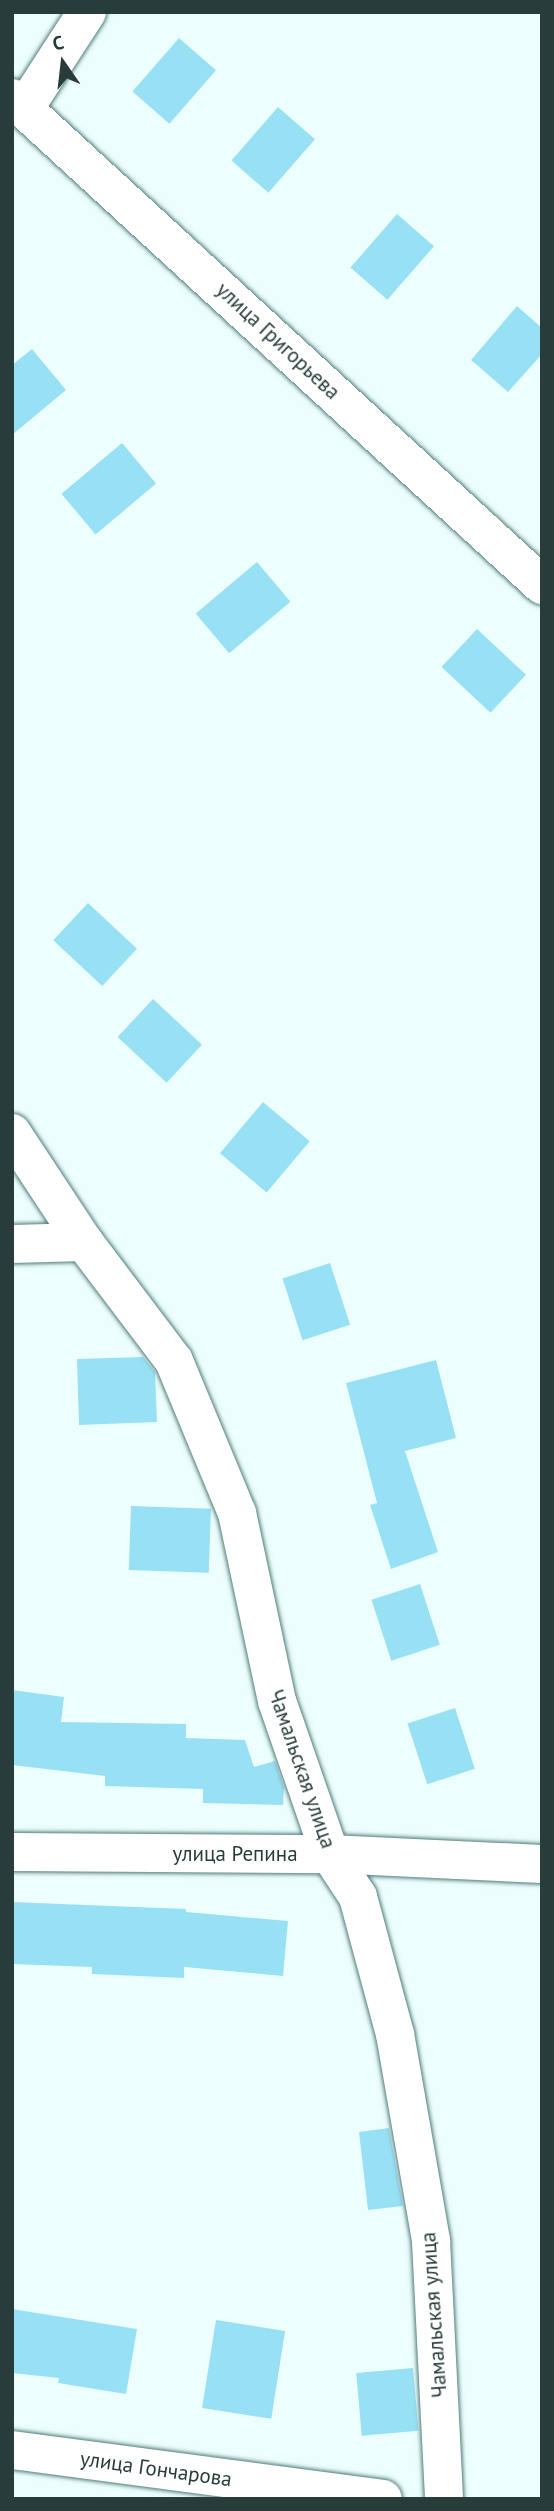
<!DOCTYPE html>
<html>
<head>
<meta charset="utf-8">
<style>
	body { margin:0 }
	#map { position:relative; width:554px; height:2511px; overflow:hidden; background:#ecfffe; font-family:"PT Sans",sans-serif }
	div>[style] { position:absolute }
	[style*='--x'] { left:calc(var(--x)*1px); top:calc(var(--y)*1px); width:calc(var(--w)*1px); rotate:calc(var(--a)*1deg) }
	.building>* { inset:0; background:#98e1f5; transform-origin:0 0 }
	.roads { filter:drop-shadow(0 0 2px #527d7c) drop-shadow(0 0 2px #527d7c) }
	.minor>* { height:38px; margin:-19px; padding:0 19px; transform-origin:19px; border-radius:19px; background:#fff }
	.major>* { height:38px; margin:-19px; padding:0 19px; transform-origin:19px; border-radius:19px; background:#fff }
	span { translate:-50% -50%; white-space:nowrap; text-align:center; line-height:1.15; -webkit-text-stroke:7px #fff; paint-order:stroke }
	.street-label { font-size:21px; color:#293c3c }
	.frame { position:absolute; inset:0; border:14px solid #293c3c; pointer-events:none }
	.north { position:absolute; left:28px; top:28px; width:70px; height:70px; -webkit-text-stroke:5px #fff; paint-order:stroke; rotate:346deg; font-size:19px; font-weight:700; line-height:28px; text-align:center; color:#293c3c }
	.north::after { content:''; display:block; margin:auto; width:24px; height:32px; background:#293c3c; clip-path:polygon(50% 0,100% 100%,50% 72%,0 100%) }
</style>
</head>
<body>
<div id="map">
	<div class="building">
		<i style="left:179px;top:38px;width:49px;height:71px;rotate:41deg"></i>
		<i style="left:278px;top:107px;width:49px;height:71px;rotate:41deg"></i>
		<i style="left:397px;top:214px;width:49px;height:71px;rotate:41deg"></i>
		<i style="clip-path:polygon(517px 306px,542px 328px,542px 354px,508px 392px,471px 360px)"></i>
		<i style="clip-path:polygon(32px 349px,66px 390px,12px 435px,12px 365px)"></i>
		<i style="left:122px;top:443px;width:53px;height:79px;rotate:50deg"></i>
		<i style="left:257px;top:562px;width:52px;height:80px;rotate:50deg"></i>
		<i style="left:477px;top:629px;width:67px;height:52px;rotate:43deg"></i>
		<i style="left:88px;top:903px;width:67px;height:51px;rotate:43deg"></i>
		<i style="left:153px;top:999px;width:67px;height:52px;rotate:43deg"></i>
		<i style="left:263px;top:1102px;width:61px;height:67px;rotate:40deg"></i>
		<i style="left:330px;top:1263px;width:65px;height:50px;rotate:72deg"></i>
		<i style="clip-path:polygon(143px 1357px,155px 1372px,157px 1422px,79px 1425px,77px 1359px)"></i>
		<i style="clip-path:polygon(436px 1360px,456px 1438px,405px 1451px,438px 1552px,391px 1569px,370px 1505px,377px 1503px,346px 1383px)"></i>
		<i style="left:131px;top:1506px;width:80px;height:64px;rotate:2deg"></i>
		<i style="left:420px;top:1584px;width:64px;height:51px;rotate:72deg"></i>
		<i style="clip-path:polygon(12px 1690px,64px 1697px,61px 1722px,186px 1724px,186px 1738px,245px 1740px,254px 1767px,275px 1761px,284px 1787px,283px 1805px,203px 1803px,203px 1789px,105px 1786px,105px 1776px,12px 1765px)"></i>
		<i style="left:455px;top:1708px;width:64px;height:50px;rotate:72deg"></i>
		<i style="clip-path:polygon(12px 1902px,186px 1909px,186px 1912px,288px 1921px,283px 1976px,184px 1967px,184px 1978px,92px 1974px,92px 1967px,12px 1964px)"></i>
		<i style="clip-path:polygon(389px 2128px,403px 2206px,368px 2210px,359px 2132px)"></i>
		<i style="clip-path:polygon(12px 2309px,137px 2329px,126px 2394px,58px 2383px,59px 2378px,12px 2373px)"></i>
		<i style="left:216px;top:2320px;width:70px;height:89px;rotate:9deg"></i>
		<i style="left:413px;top:2368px;width:63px;height:57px;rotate:85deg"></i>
	</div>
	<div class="roads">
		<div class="minor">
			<i style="--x:24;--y:109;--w:116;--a:-57"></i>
			<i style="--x:12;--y:1133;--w:131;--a:56.6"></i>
			<i style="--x:84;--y:1242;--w:149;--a:52.9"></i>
			<i style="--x:174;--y:1361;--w:165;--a:67.5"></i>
			<i style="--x:237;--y:1513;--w:192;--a:78"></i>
			<i style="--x:277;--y:1701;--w:162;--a:70.9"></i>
			<i style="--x:330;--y:1854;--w:51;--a:56.9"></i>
			<i style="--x:358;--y:1897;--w:142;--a:74.9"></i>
			<i style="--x:395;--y:2034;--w:210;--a:80.1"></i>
			<i style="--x:431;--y:2241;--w:258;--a:87.1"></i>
			<i style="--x:12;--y:1244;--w:72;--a:-1.6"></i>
			<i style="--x:12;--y:1852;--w:318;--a:0.4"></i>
			<i style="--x:330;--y:1854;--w:212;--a:2.7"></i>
			<i style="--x:12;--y:2450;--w:374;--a:7.5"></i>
		</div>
		<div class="major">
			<i style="--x:12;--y:98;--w:720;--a:42.58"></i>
		</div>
	</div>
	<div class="street-label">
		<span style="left:278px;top:341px;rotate:43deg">улица Григорьева</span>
		<span style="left:302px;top:1769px;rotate:71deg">Чамальская улица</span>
		<span style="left:235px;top:1854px">улица Репина</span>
		<span style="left:434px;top:2315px;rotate:-94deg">Чамальская улица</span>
		<span style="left:156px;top:2469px;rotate:8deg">улица Гончарова</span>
	</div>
	<div class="frame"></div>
	<div class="north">С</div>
</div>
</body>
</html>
